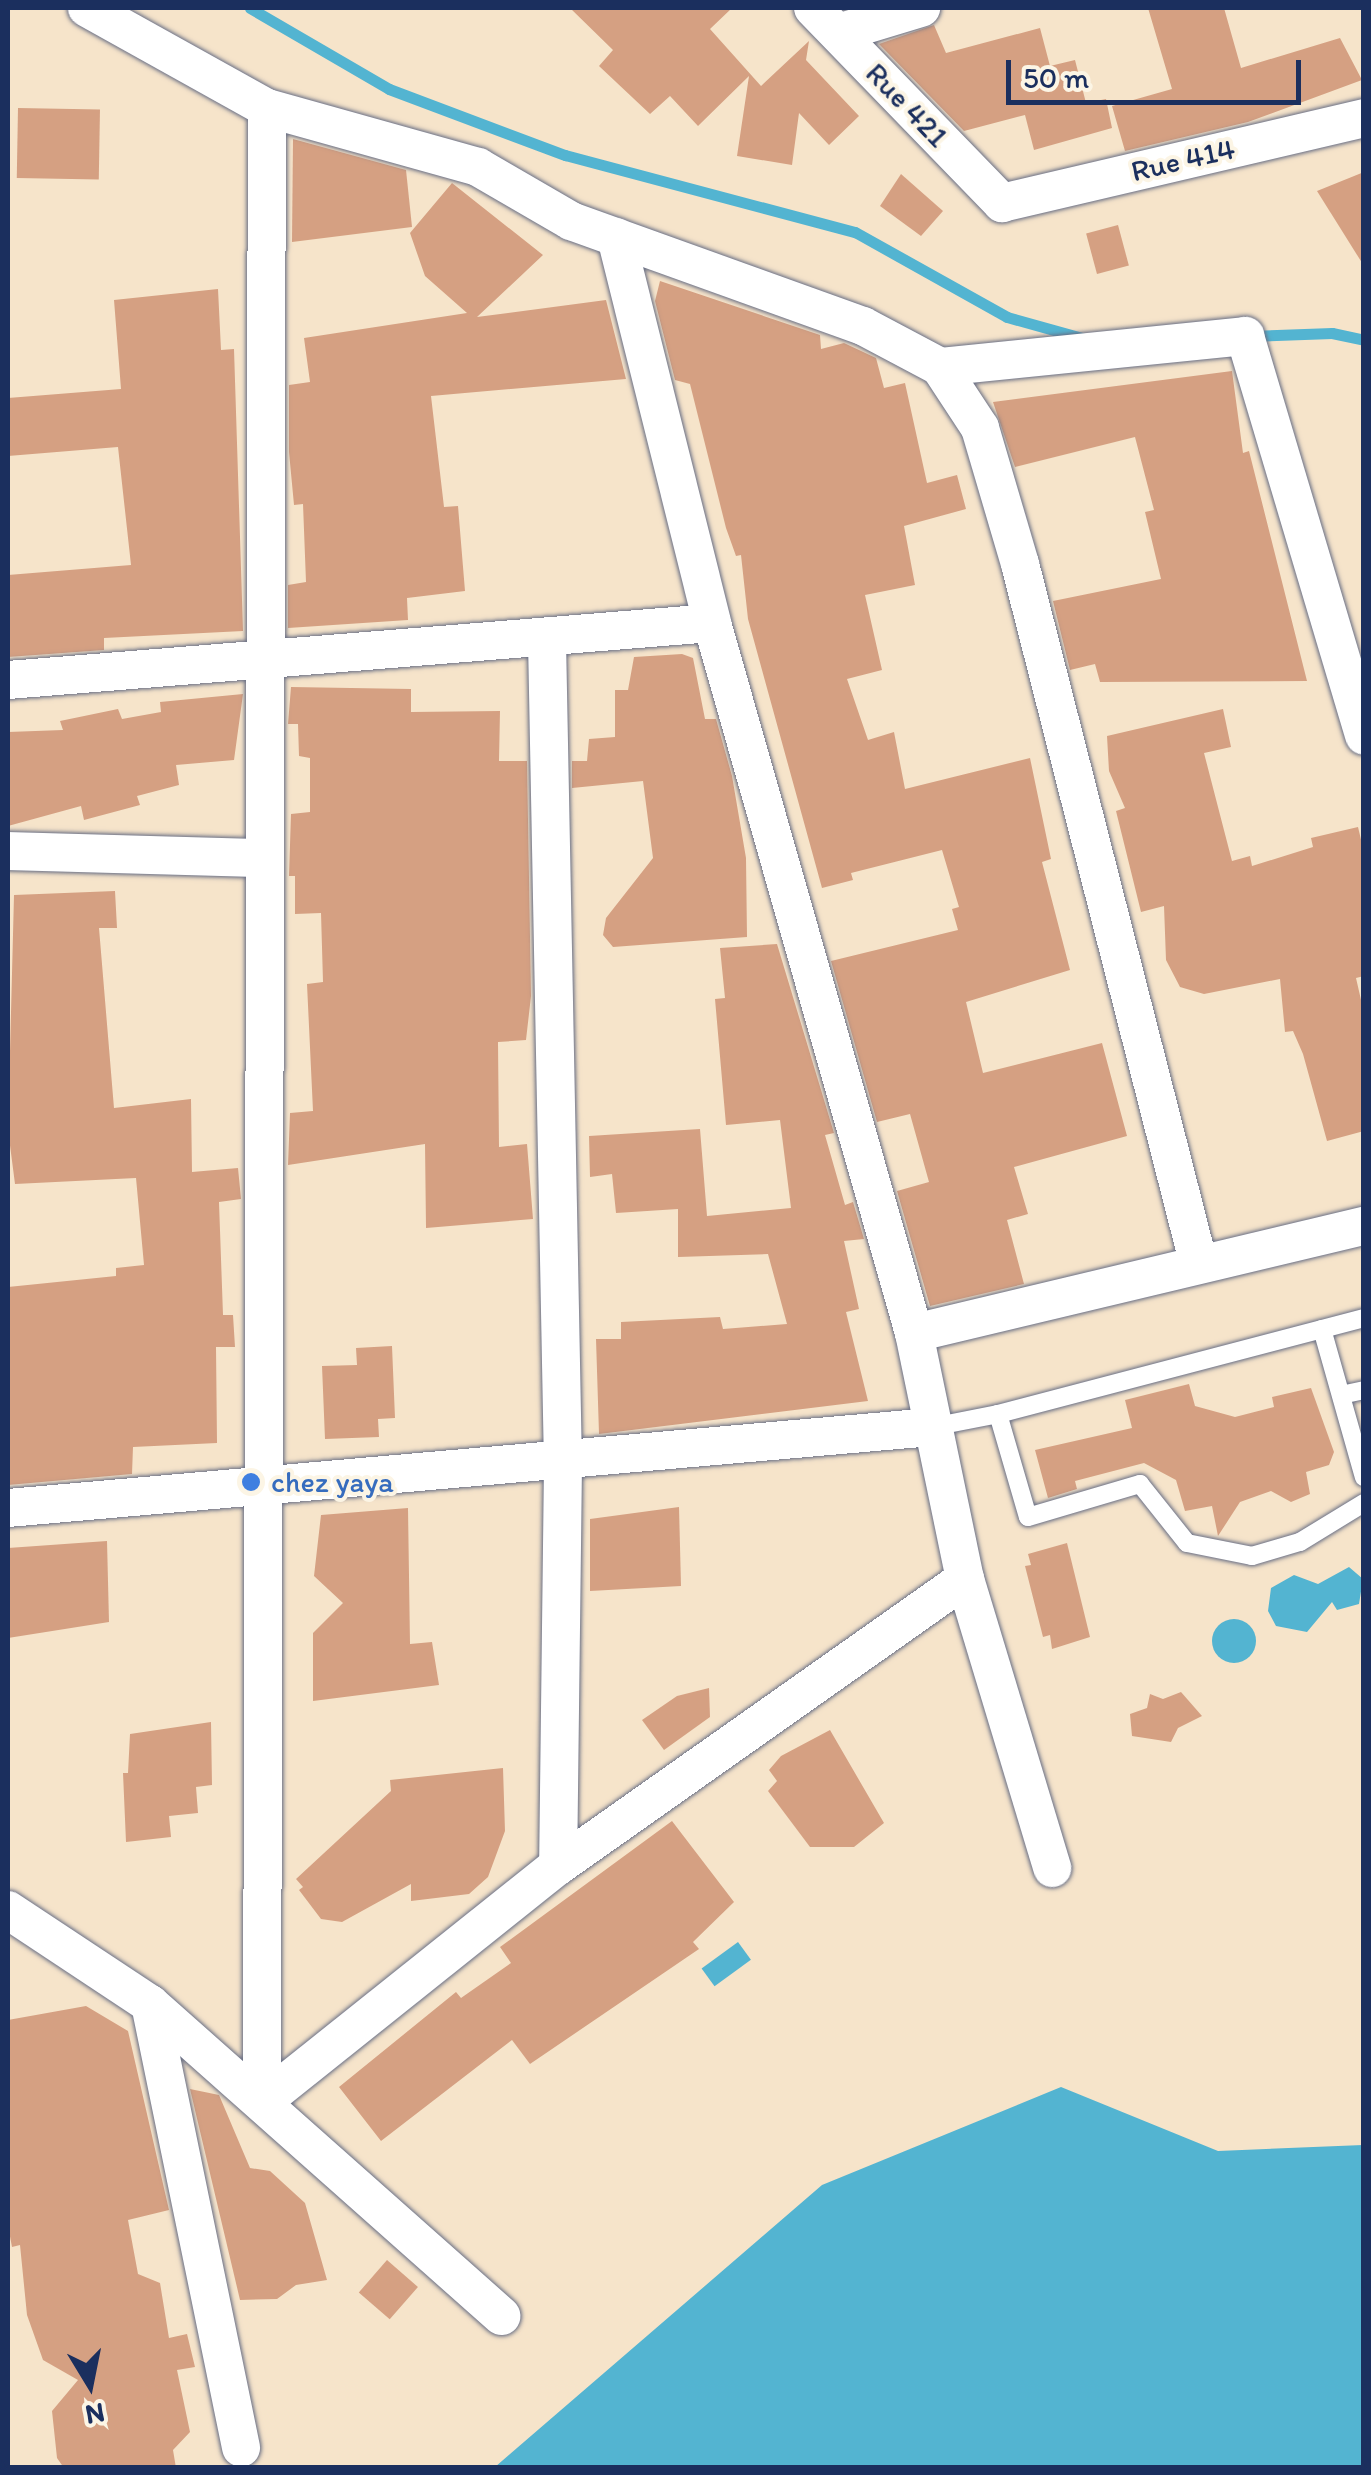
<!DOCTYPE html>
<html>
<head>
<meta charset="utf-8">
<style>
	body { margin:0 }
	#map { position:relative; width:1371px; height:2475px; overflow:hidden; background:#f6e4ca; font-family:Itim,sans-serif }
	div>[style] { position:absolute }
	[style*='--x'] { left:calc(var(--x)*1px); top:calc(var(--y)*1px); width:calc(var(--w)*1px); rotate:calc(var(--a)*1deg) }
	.water>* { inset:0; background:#53b4d1; transform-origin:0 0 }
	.round { border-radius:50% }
	.stream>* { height:11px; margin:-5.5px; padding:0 5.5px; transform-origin:5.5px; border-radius:5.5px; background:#53b4d1 }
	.building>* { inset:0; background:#d5a082; transform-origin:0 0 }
	.roads { filter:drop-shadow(0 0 2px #686e84) drop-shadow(0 0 2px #686e84) }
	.service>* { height:18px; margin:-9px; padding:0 9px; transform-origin:9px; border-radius:9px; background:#fff }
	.minor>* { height:38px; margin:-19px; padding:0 19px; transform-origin:19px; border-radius:19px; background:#fff }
	.dots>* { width:28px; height:28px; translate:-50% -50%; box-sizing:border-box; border:5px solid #fcf5e5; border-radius:50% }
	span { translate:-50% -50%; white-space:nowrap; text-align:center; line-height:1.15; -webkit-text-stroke:8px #fcf5e5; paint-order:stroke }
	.street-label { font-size:30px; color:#1b2f5e }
	.shop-label { font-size:30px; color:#366cbe }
	.left { translate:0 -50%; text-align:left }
	.frame { position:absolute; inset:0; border:10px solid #1b2f5e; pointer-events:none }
	.north { position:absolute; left:40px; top:2335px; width:100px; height:100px; -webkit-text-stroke:8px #fcf5e5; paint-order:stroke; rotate:170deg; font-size:28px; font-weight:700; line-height:40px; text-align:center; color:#1b2f5e }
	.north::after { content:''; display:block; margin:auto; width:35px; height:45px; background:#1b2f5e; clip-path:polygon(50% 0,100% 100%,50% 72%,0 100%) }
	.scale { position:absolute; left:1006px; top:60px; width:295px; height:45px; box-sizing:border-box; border:5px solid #1b2f5e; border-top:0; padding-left:12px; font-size:30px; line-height:35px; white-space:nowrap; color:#1b2f5e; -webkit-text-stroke:8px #fcf5e5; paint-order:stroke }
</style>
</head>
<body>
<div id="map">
	<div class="water">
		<i style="clip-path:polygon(1349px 1567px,1363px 1579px,1359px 1604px,1337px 1610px,1332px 1602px,1307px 1632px,1276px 1626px,1268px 1611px,1271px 1588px,1294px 1575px,1318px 1584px)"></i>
		<i class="round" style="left:1212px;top:1619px;width:44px;height:44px"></i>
		<i style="left:738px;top:1942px;width:22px;height:45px;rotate:54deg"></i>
		<i style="clip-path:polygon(1061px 2087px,1218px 2151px,1363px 2145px,1363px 2467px,495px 2467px,822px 2185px)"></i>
	</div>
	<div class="stream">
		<i style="--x:250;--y:8;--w:161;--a:30.2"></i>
		<i style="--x:389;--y:89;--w:188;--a:20.6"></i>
		<i style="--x:565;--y:155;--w:300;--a:14.9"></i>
		<i style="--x:855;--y:232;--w:174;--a:29.2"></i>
		<i style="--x:1007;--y:317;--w:78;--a:15.6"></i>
		<i style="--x:1250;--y:336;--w:82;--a:-2.1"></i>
		<i style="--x:1332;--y:333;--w:33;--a:12"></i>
	</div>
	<div class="building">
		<i style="clip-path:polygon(570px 8px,732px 8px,710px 29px,761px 86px,809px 41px,806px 60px,859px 116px,829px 145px,799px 113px,792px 165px,737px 156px,749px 76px,698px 126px,670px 96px,650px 114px,599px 66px,613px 50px)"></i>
		<i style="clip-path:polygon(1148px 8px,1224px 8px,1241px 68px,1340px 38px,1362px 80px,1248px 122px,1125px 151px,1112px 106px,1172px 89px)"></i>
		<i style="clip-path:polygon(934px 25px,946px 53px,1040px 28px,1050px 66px,1075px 60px,1086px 103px,1106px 99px,1112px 128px,1034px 150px,1025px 115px,964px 131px,879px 44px)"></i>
		<i style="left:18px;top:108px;width:82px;height:70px;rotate:1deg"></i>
		<i style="clip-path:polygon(293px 139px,406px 170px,412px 227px,292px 242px)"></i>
		<i style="clip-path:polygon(1364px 172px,1364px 266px,1317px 191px)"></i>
		<i style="clip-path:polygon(901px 174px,943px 211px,921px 236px,880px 206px)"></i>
		<i style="clip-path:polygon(452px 183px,543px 255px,477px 317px,606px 300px,626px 379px,431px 396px,444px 507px,458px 506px,465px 591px,407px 598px,408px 620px,288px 628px,288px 585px,306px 582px,303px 504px,294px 505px,289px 452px,289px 385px,310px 382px,304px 338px,467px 313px,425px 276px,410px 233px)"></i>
		<i style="left:1118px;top:225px;width:42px;height:33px;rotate:75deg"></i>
		<i style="clip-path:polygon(660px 281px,820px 335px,821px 349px,844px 343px,876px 358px,884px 388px,905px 383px,927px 483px,957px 475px,966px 509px,904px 526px,915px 585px,865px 595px,882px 670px,847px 679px,868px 740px,894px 732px,905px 789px,1030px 758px,1051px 859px,1042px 862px,1070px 970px,966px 1002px,983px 1073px,1102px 1043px,1127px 1136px,1014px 1167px,1028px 1214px,1007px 1220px,1024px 1284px,930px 1306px,897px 1191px,929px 1182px,910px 1114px,877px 1122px,831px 961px,958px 930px,952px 909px,959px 907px,942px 850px,851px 873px,853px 880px,822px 888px,748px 619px,741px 555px,736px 556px,726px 528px,690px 384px,675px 380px,655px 301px)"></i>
		<i style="clip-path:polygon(218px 289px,221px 350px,234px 349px,243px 631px,104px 638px,104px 650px,8px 657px,8px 575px,131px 565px,118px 447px,8px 456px,8px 398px,121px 389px,114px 300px)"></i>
		<i style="clip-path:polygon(1232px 371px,1243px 453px,1249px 451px,1307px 681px,1100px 682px,1095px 664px,1070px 670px,1053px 601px,1161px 579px,1145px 512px,1154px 510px,1135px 437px,1015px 467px,993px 402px)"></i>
		<i style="clip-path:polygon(682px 654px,693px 658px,705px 719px,716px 719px,732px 776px,746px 858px,747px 937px,613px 947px,603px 935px,606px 918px,653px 858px,643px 781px,572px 788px,572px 761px,587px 761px,589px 739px,615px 737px,615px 690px,628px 690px,634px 657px)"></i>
		<i style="clip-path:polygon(291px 687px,411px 689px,411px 712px,500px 711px,499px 761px,527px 761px,531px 996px,526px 1040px,498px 1042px,499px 1147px,527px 1144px,533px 1219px,426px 1228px,425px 1144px,288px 1165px,290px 1113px,313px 1111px,307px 984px,323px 982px,321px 913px,295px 914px,295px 876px,289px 876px,291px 814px,310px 812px,310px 758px,299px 756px,298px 724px,288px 724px)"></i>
		<i style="clip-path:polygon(243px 694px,234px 760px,176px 765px,179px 785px,137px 796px,140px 805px,84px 820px,81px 806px,8px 826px,8px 732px,63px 730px,60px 721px,118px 709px,122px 719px,161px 712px,160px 702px)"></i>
		<i style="clip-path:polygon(1223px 709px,1231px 747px,1204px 753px,1232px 861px,1250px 856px,1252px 866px,1313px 847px,1311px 838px,1358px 827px,1364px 852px,1364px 976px,1356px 978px,1364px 1013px,1364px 1131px,1327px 1141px,1303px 1054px,1293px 1031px,1285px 1032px,1280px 979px,1204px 994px,1180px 987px,1166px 960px,1164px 906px,1141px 912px,1116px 811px,1125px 808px,1109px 771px,1107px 736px)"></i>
		<i style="clip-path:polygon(115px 891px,117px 928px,99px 928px,114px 1108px,191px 1099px,192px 1172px,238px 1168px,241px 1199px,219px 1202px,223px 1315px,233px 1315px,235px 1347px,216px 1347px,217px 1443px,133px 1447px,132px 1474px,8px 1485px,8px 1287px,116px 1276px,116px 1268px,144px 1265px,136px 1178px,15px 1184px,8px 1130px,14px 895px)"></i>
		<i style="clip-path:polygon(777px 944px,834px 1133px,825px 1135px,845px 1205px,853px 1202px,864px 1239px,844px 1241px,859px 1309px,846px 1312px,868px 1401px,599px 1434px,596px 1339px,621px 1339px,621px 1322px,720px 1317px,723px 1329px,787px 1324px,768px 1254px,678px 1257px,678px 1209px,616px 1213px,612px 1174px,590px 1177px,589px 1136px,700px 1129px,707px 1216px,791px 1208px,780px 1120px,726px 1125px,715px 999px,725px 998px,720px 948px)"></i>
		<i style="clip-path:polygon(392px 1346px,395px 1418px,378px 1419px,379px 1437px,325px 1439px,322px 1366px,357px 1365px,356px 1348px)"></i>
		<i style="clip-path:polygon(1189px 1384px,1195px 1406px,1235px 1417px,1274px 1407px,1272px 1397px,1311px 1388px,1334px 1452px,1329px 1465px,1306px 1472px,1310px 1494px,1291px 1502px,1271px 1491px,1240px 1502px,1218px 1536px,1212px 1506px,1185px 1511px,1176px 1480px,1144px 1463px,1075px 1481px,1077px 1489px,1048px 1498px,1035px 1450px,1132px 1428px,1125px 1400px)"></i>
		<i style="clip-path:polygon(679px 1507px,681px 1586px,590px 1591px,590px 1519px)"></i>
		<i style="clip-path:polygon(408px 1508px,410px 1644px,432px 1642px,439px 1685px,313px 1701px,313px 1633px,343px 1603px,314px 1576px,321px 1515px)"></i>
		<i style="clip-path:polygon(107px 1541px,109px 1622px,8px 1638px,8px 1548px)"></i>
		<i style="clip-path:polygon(1067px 1543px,1090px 1637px,1052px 1649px,1050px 1635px,1043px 1637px,1025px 1566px,1031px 1565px,1028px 1554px)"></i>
		<i style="clip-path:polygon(709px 1688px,710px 1717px,664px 1750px,642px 1720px,677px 1696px)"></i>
		<i style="clip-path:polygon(1181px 1692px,1202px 1716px,1178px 1728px,1171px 1742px,1132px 1736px,1130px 1714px,1147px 1708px,1150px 1694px,1163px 1699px)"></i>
		<i style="clip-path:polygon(211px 1722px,212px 1785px,196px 1787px,198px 1813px,169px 1816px,171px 1837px,126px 1842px,123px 1773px,128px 1773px,130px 1734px)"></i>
		<i style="clip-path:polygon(830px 1730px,884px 1823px,854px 1847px,810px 1847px,768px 1791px,777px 1781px,769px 1770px,781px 1756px)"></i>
		<i style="clip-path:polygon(503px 1768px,505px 1831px,488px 1877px,469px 1894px,411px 1901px,411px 1884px,342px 1922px,321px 1919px,299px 1890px,303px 1887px,296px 1879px,391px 1791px,390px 1780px)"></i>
		<i style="clip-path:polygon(672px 1821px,734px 1902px,693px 1942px,699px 1949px,530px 2064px,512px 2040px,381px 2141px,339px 2087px,456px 1992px,461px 1998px,511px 1963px,500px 1947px)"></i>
		<i style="clip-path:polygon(86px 2006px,128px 2031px,169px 2210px,128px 2220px,138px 2274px,160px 2283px,169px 2338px,187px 2334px,195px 2367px,177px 2370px,190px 2432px,173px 2450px,176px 2468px,64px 2468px,57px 2458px,52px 2411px,78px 2380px,43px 2360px,27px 2315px,20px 2245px,12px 2247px,8px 2226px,8px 2020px)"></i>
		<i style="clip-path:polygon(190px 2089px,219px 2095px,250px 2168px,270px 2171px,305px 2203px,327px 2280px,296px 2285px,277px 2299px,240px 2300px)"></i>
		<i style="left:387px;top:2260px;width:41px;height:43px;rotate:41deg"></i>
	</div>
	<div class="roads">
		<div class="service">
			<i style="--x:1364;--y:1318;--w:378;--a:165.3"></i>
			<i style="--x:998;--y:1414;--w:107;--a:73.8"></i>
			<i style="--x:1028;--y:1517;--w:117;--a:-16.4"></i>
			<i style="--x:1140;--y:1484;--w:75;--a:51.5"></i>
			<i style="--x:1187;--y:1543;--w:66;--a:11.3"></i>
			<i style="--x:1252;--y:1556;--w:50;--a:-16.3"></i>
			<i style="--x:1300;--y:1542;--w:75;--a:-31.4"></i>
			<i style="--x:1322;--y:1329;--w:154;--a:74.2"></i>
			<i style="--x:1341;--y:1395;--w:24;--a:-12"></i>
			<i style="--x:932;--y:1427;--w:67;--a:-11.1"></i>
		</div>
		<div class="minor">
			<i style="--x:87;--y:8;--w:206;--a:29.1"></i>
			<i style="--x:267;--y:108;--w:219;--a:15.6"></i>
			<i style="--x:478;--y:167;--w:108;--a:30.1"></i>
			<i style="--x:571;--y:221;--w:310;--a:19.8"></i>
			<i style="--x:863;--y:326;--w:87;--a:28"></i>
			<i style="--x:940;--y:367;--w:73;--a:56.7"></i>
			<i style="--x:980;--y:428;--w:142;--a:73.6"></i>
			<i style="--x:1020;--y:564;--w:723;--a:75.68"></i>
			<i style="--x:813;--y:8;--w:272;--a:45.9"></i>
			<i style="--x:1002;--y:203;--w:372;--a:-13.2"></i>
			<i style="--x:838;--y:33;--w:87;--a:-16.8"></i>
			<i style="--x:616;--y:237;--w:398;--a:76"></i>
			<i style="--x:712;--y:623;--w:738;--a:74.12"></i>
			<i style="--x:914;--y:1333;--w:251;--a:78.3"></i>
			<i style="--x:965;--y:1579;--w:302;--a:73.2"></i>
			<i style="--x:940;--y:367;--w:307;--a:-5.8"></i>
			<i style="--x:1245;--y:336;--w:417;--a:73.4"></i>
			<i style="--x:547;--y:640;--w:824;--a:88.89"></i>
			<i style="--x:563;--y:1464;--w:402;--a:90.7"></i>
			<i style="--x:8;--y:680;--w:706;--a:-4.63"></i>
			<i style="--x:8;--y:851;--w:257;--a:1.6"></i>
			<i style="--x:914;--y:1333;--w:463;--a:-13.4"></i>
			<i style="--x:8;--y:1508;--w:928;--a:-5.01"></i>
			<i style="--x:8;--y:1910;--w:170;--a:33.5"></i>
			<i style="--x:150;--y:2004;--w:470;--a:41.6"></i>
			<i style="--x:150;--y:2004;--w:453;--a:78.4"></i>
			<i style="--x:262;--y:2102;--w:1994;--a:-89.86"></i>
			<i style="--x:262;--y:2102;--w:379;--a:-38.6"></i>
			<i style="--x:558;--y:1866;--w:498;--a:-35.2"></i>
		</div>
	</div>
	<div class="dots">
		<i style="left:251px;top:1482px;background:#3f7fe0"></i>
	</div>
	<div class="street-label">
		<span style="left:907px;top:105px;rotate:46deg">Rue 421</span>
		<span style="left:1183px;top:160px;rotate:-13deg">Rue 414</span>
	</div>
	<div class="shop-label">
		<span class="left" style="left:271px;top:1482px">chez yaya</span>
	</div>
	<div class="frame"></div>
	<div class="north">N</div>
	<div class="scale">50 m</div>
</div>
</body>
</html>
